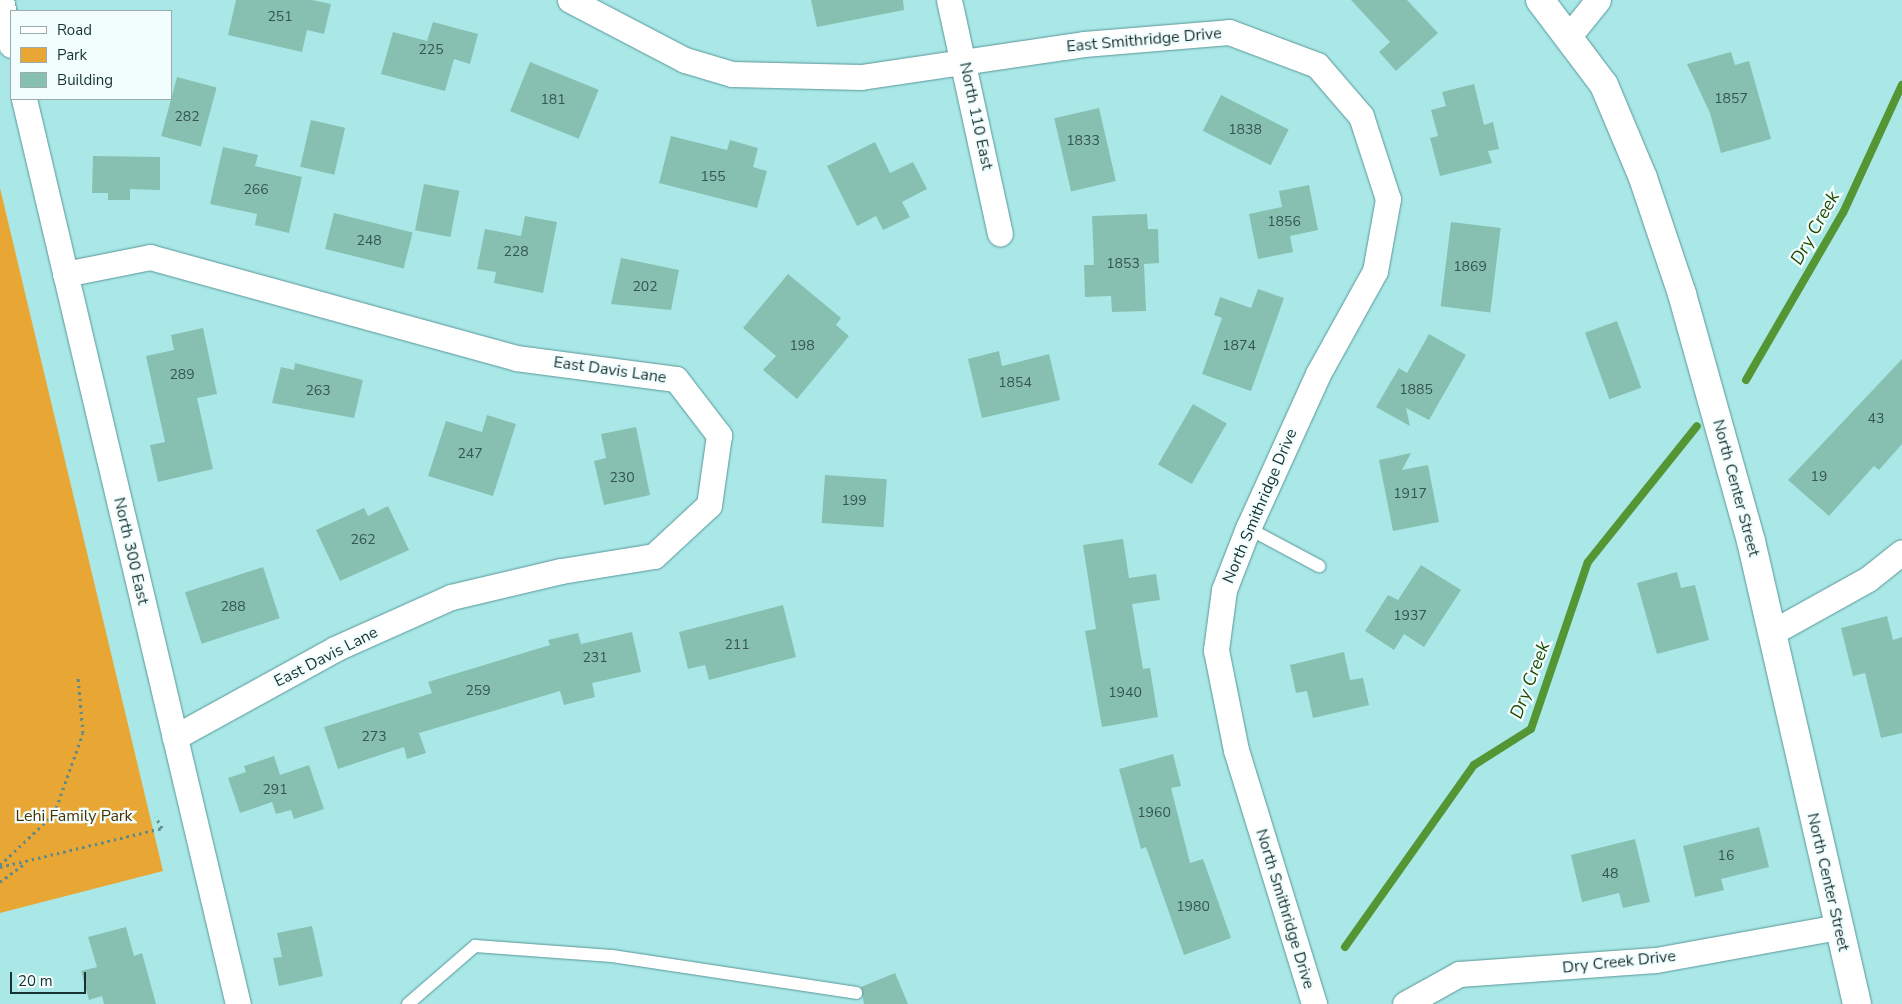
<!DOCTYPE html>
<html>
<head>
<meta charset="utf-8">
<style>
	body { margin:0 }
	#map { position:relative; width:1902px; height:1004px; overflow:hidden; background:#aae8e8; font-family:"Nunito Sans",sans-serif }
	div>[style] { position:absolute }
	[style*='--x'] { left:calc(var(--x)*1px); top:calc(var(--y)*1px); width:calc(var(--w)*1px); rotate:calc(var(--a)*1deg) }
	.green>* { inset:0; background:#e8a735 }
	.stream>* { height:8px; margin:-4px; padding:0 4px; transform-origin:4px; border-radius:4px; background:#549534 }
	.building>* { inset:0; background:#87c0b1; transform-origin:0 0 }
	.path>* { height:3px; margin-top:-1.5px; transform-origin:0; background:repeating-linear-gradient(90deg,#5f8a8a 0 2.5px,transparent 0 6.5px) }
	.roads { filter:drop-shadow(0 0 1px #5a9697) drop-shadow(0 0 1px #5a9697) }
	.service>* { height:12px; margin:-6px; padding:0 6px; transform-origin:6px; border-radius:6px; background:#fff }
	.minor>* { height:25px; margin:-12.5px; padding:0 12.5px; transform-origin:12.5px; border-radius:12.5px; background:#fff }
	.tertiary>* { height:28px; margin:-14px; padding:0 14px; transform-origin:14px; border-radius:14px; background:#fff }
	span { translate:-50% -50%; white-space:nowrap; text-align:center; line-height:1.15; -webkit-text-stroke:4.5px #f2fefe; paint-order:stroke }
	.number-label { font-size:14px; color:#345551 }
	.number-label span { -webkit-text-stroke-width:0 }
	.street-label { font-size:16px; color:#183131 }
	.park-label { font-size:16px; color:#4c3200 }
	.water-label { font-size:18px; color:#204a04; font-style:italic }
	.legend { position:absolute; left:10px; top:10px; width:162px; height:90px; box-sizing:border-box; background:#f2fefe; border:1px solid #9bacac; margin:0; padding:6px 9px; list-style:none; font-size:15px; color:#183131 }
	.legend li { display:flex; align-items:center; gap:10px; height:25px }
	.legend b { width:25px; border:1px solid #9bacac }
	.scale { position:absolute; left:10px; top:972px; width:76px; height:22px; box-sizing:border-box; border:2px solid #183131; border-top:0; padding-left:6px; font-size:15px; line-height:18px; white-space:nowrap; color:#183131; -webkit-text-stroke:4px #f2fefe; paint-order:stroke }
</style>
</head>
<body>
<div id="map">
	<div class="green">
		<i style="clip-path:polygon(0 188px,163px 871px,0 913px)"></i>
	</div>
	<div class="stream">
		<i style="--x:1746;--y:380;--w:193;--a:-59.9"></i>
		<i style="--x:1843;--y:213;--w:141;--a:-65.3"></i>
		<i style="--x:1345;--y:947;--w:223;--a:-54.7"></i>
		<i style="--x:1474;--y:765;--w:67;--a:-32.3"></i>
		<i style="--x:1531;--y:729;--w:176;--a:-71.2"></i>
		<i style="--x:1588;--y:562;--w:174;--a:-51.3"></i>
	</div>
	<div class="building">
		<i style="clip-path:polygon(236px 0,312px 0,331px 4px,324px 34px,307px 30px,302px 52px,228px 35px)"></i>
		<i style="clip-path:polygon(811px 0,903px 0,904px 10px,817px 27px)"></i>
		<i style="clip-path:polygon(1351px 0,1407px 0,1438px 33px,1396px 71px,1379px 52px,1390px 42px)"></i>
		<i style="clip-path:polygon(433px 22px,478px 34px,470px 64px,454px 59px,445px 91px,381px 74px,393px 32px,427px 41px)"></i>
		<i style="clip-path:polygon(1731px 52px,1735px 65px,1749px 61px,1771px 139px,1721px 153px,1710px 113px,1687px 64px)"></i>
		<i style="left:530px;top:62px;width:74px;height:53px;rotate:22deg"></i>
		<i style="left:177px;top:77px;width:41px;height:61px;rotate:15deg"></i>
		<i style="clip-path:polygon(1474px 84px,1484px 125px,1493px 122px,1499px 149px,1488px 151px,1492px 163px,1440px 176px,1430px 138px,1438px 136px,1431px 110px,1446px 106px,1442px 92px)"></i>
		<i style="left:1221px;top:95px;width:76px;height:40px;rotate:27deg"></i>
		<i style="left:1099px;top:108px;width:75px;height:46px;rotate:77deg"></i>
		<i style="left:311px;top:120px;width:35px;height:48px;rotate:13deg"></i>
		<i style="clip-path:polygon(671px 136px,727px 150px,730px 140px,758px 148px,753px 167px,767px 171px,757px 208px,659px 183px)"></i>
		<i style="clip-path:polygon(875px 142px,890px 173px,913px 162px,927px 189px,902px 202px,910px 217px,883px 230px,876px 216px,857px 226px,827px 166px)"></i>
		<i style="clip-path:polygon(223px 147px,258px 155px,255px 166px,302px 177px,289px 233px,255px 225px,257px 214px,210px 204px)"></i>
		<i style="clip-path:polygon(93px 156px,160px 157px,160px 190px,130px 189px,130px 200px,108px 200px,108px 193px,92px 193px)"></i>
		<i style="left:424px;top:184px;width:36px;height:47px;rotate:11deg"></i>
		<i style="clip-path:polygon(1309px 185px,1318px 230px,1290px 236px,1293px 252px,1258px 259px,1249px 214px,1282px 207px,1279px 191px)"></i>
		<i style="left:334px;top:213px;width:81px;height:37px;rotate:14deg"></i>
		<i style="clip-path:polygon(1147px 214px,1148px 229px,1158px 229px,1159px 263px,1144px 264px,1146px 311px,1112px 312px,1111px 296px,1085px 297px,1084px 265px,1094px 265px,1092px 216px)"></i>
		<i style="clip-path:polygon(525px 216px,557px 222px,543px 293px,494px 283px,496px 272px,477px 269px,485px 229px,521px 236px)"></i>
		<i style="left:1451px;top:222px;width:50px;height:85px;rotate:7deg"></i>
		<i style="clip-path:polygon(621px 258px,679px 270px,671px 310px,611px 304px)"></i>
		<i style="clip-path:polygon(788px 274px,841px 318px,836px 325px,849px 336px,797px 399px,763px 370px,776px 356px,743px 328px)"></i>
		<i style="clip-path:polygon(1258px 289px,1284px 298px,1251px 391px,1202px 374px,1222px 318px,1214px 315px,1220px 297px,1251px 308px)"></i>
		<i style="left:1617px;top:321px;width:71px;height:34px;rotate:70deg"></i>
		<i style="clip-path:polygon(203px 328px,217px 394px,197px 398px,213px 469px,158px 482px,150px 445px,165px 442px,146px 356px,174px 350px,171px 335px)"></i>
		<i style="clip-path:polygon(1429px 334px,1466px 355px,1429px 420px,1406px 408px,1410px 426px,1376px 407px,1399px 368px,1407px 373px)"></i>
		<i style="clip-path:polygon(999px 351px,1002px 366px,1049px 354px,1060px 400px,982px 418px,968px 359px)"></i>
		<i style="clip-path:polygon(1902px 359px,1902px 444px,1879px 470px,1874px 466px,1829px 516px,1788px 480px)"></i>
		<i style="clip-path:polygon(295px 363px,363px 380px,354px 418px,272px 403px,281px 367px,294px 370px)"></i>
		<i style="left:1193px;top:404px;width:39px;height:70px;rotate:30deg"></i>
		<i style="clip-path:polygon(487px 415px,516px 424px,493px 496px,428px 476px,446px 421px,482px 432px)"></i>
		<i style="clip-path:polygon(636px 427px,650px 495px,604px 505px,594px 461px,606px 458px,601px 434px)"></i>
		<i style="clip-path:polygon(1411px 453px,1402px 470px,1428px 465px,1439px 522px,1393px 531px,1379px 460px)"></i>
		<i style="left:825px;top:475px;width:62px;height:48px;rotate:4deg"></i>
		<i style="clip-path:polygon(388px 506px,409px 550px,340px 581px,316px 530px,364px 508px,368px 516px)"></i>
		<i style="clip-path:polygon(1123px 539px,1129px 578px,1156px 574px,1160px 600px,1132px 604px,1143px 669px,1150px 668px,1158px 717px,1102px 727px,1085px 631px,1096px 629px,1083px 545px)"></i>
		<i style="clip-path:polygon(1421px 565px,1461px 590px,1424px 647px,1404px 634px,1394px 650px,1365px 631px,1388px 595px,1398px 600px)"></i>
		<i style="left:263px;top:567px;width:54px;height:82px;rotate:72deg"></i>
		<i style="clip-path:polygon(1677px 572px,1681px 588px,1695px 585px,1709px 640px,1657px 654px,1637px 583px)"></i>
		<i style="clip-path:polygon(783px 605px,796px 657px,709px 680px,705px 665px,688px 669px,679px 632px)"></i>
		<i style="clip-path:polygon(1887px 616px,1893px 640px,1902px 637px,1902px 733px,1881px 738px,1865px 673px,1853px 676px,1841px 628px)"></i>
		<i style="clip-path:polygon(632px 632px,641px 672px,592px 683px,595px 697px,564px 705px,560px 691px,419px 733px,426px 753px,407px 759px,404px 747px,338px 769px,324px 727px,432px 693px,428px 682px,550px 645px,548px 640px,578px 633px,581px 644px)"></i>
		<i style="clip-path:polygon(1344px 652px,1350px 680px,1363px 678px,1369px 705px,1313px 718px,1307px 691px,1296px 693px,1290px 665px)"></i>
		<i style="clip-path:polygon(1173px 754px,1181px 786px,1171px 788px,1190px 863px,1203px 859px,1231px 938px,1184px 955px,1146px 847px,1141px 849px,1119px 769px)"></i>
		<i style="clip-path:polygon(274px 756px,280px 775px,309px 765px,324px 809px,294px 819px,291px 810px,276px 814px,272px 802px,240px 813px,228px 778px,246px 772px,244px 766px)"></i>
		<i style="clip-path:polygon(1759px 827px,1769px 867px,1721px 879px,1724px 890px,1695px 897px,1683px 846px)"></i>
		<i style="clip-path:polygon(1635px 839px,1650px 902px,1623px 908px,1619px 893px,1582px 902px,1571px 855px)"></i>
		<i style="clip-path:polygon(312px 926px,323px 976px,279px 986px,273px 958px,282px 957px,277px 933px)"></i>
		<i style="clip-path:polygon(126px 927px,134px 956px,142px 953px,156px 1004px,104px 1004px,102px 996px,89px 1000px,81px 971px,97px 967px,88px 937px)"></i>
		<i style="clip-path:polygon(895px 973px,908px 1004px,864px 1004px,861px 987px)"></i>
	</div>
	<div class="path">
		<i style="--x:0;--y:865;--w:74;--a:-43.4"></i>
		<i style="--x:54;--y:814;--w:86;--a:-70.3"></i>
		<i style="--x:83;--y:733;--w:56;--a:-95.1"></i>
		<i style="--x:0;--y:867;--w:167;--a:-13.5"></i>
		<i style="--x:162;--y:828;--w:13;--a:-119"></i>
		<i style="--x:0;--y:882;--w:31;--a:-37"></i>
	</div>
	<div class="roads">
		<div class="service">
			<i style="--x:1248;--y:528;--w:81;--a:28.2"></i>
			<i style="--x:408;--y:1004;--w:89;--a:-40.9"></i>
			<i style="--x:475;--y:946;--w:137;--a:4.2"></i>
			<i style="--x:612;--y:956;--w:247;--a:8.6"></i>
		</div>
		<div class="minor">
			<i style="--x:1;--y:0;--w:46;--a:77.5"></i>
			<i style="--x:570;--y:0;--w:130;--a:27.6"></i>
			<i style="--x:685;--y:60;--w:49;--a:16.6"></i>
			<i style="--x:732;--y:74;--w:129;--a:1.3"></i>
			<i style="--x:861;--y:77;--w:225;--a:-8.4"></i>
			<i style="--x:1084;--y:44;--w:145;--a:-4.7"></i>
			<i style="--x:1229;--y:32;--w:94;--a:20.6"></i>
			<i style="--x:1317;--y:65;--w:67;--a:49.2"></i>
			<i style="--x:1361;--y:116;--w:87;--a:72"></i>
			<i style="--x:1388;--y:199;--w:73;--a:100.2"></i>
			<i style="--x:1375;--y:271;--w:118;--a:119"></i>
			<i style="--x:1318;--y:374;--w:169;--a:114.4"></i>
			<i style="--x:1248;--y:528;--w:66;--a:111.2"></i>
			<i style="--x:1224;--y:590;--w:61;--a:97.6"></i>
			<i style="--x:1216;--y:650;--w:102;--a:78.7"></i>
			<i style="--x:1236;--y:750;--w:266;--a:72.9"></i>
			<i style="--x:949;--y:0;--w:239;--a:77.7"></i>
			<i style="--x:1569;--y:36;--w:46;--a:-51.1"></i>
			<i style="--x:24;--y:99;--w:930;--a:76.7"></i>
			<i style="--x:65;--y:274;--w:87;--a:-11.3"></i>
			<i style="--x:150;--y:257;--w:380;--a:15.4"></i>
			<i style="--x:516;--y:358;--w:161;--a:7.5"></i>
			<i style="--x:676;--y:379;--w:71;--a:52.5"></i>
			<i style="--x:719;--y:435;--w:71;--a:98.1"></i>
			<i style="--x:709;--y:505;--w:75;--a:137.2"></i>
			<i style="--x:654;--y:556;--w:94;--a:170.8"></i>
			<i style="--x:561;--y:571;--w:113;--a:166.7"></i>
			<i style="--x:451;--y:597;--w:127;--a:155.9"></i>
			<i style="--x:335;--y:649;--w:183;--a:151.2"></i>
			<i style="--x:1771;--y:633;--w:111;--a:-29.1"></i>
			<i style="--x:1868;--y:579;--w:43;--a:-38.5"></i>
			<i style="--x:1405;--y:1004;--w:62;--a:-29.1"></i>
			<i style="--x:1459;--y:974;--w:197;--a:-4.1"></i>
			<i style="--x:1656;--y:960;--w:185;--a:-10.3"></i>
		</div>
		<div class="tertiary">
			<i style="--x:1540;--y:0;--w:106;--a:53"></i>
			<i style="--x:1604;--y:85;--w:101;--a:67.2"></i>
			<i style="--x:1643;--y:178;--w:122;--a:71.4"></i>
			<i style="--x:1682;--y:294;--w:256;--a:74.4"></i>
			<i style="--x:1751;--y:541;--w:475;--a:77.1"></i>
		</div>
	</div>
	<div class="number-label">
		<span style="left:280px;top:17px">251</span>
		<span style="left:431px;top:50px">225</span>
		<span style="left:1731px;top:99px">1857</span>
		<span style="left:553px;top:100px">181</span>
		<span style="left:187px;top:117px">282</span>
		<span style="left:1245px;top:130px">1838</span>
		<span style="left:1083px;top:141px">1833</span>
		<span style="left:713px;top:177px">155</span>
		<span style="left:256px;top:190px">266</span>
		<span style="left:1284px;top:222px">1856</span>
		<span style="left:369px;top:241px">248</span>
		<span style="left:516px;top:252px">228</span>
		<span style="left:1123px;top:264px">1853</span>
		<span style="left:1470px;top:267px">1869</span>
		<span style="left:645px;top:287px">202</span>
		<span style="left:802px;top:346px">198</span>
		<span style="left:1239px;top:346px">1874</span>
		<span style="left:182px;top:375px">289</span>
		<span style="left:1015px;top:383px">1854</span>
		<span style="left:1416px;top:390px">1885</span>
		<span style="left:318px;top:391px">263</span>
		<span style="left:1876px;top:419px">43</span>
		<span style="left:470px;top:454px">247</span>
		<span style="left:1819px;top:477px">19</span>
		<span style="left:622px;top:478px">230</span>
		<span style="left:1410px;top:494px">1917</span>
		<span style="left:854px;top:501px">199</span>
		<span style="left:363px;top:540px">262</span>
		<span style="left:233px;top:607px">288</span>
		<span style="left:1410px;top:616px">1937</span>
		<span style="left:737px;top:645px">211</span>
		<span style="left:595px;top:658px">231</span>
		<span style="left:478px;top:691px">259</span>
		<span style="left:1125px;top:693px">1940</span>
		<span style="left:374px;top:737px">273</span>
		<span style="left:275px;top:790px">291</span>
		<span style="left:1154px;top:813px">1960</span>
		<span style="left:1726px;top:856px">16</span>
		<span style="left:1610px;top:874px">48</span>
		<span style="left:1193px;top:907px">1980</span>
	</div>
	<div class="street-label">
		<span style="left:1144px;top:40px;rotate:-5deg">East Smithridge Drive</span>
		<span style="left:976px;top:116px;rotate:78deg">North 110 East</span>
		<span style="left:610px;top:370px;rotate:8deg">East Davis Lane</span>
		<span style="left:1736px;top:488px;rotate:75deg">North Center Street</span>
		<span style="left:1260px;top:506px;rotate:-67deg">North Smithridge Drive</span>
		<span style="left:131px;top:551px;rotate:77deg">North 300 East</span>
		<span style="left:326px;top:657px;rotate:-27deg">East Davis Lane</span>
		<span style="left:1828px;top:882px;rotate:77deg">North Center Street</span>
		<span style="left:1285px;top:909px;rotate:73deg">North Smithridge Drive</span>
		<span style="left:1619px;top:962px;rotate:-6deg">Dry Creek Drive</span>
	</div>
	<div class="park-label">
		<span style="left:74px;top:816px">Lehi Family Park</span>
	</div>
	<div class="water-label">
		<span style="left:1815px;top:228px;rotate:-61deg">Dry Creek</span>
		<span style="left:1530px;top:680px;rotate:-69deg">Dry Creek</span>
	</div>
	<ul class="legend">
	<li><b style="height:6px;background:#fff"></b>Road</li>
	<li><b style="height:14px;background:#e8a735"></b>Park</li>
	<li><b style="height:14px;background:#87c0b1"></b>Building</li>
	</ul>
	<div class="scale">20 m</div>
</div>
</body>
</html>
